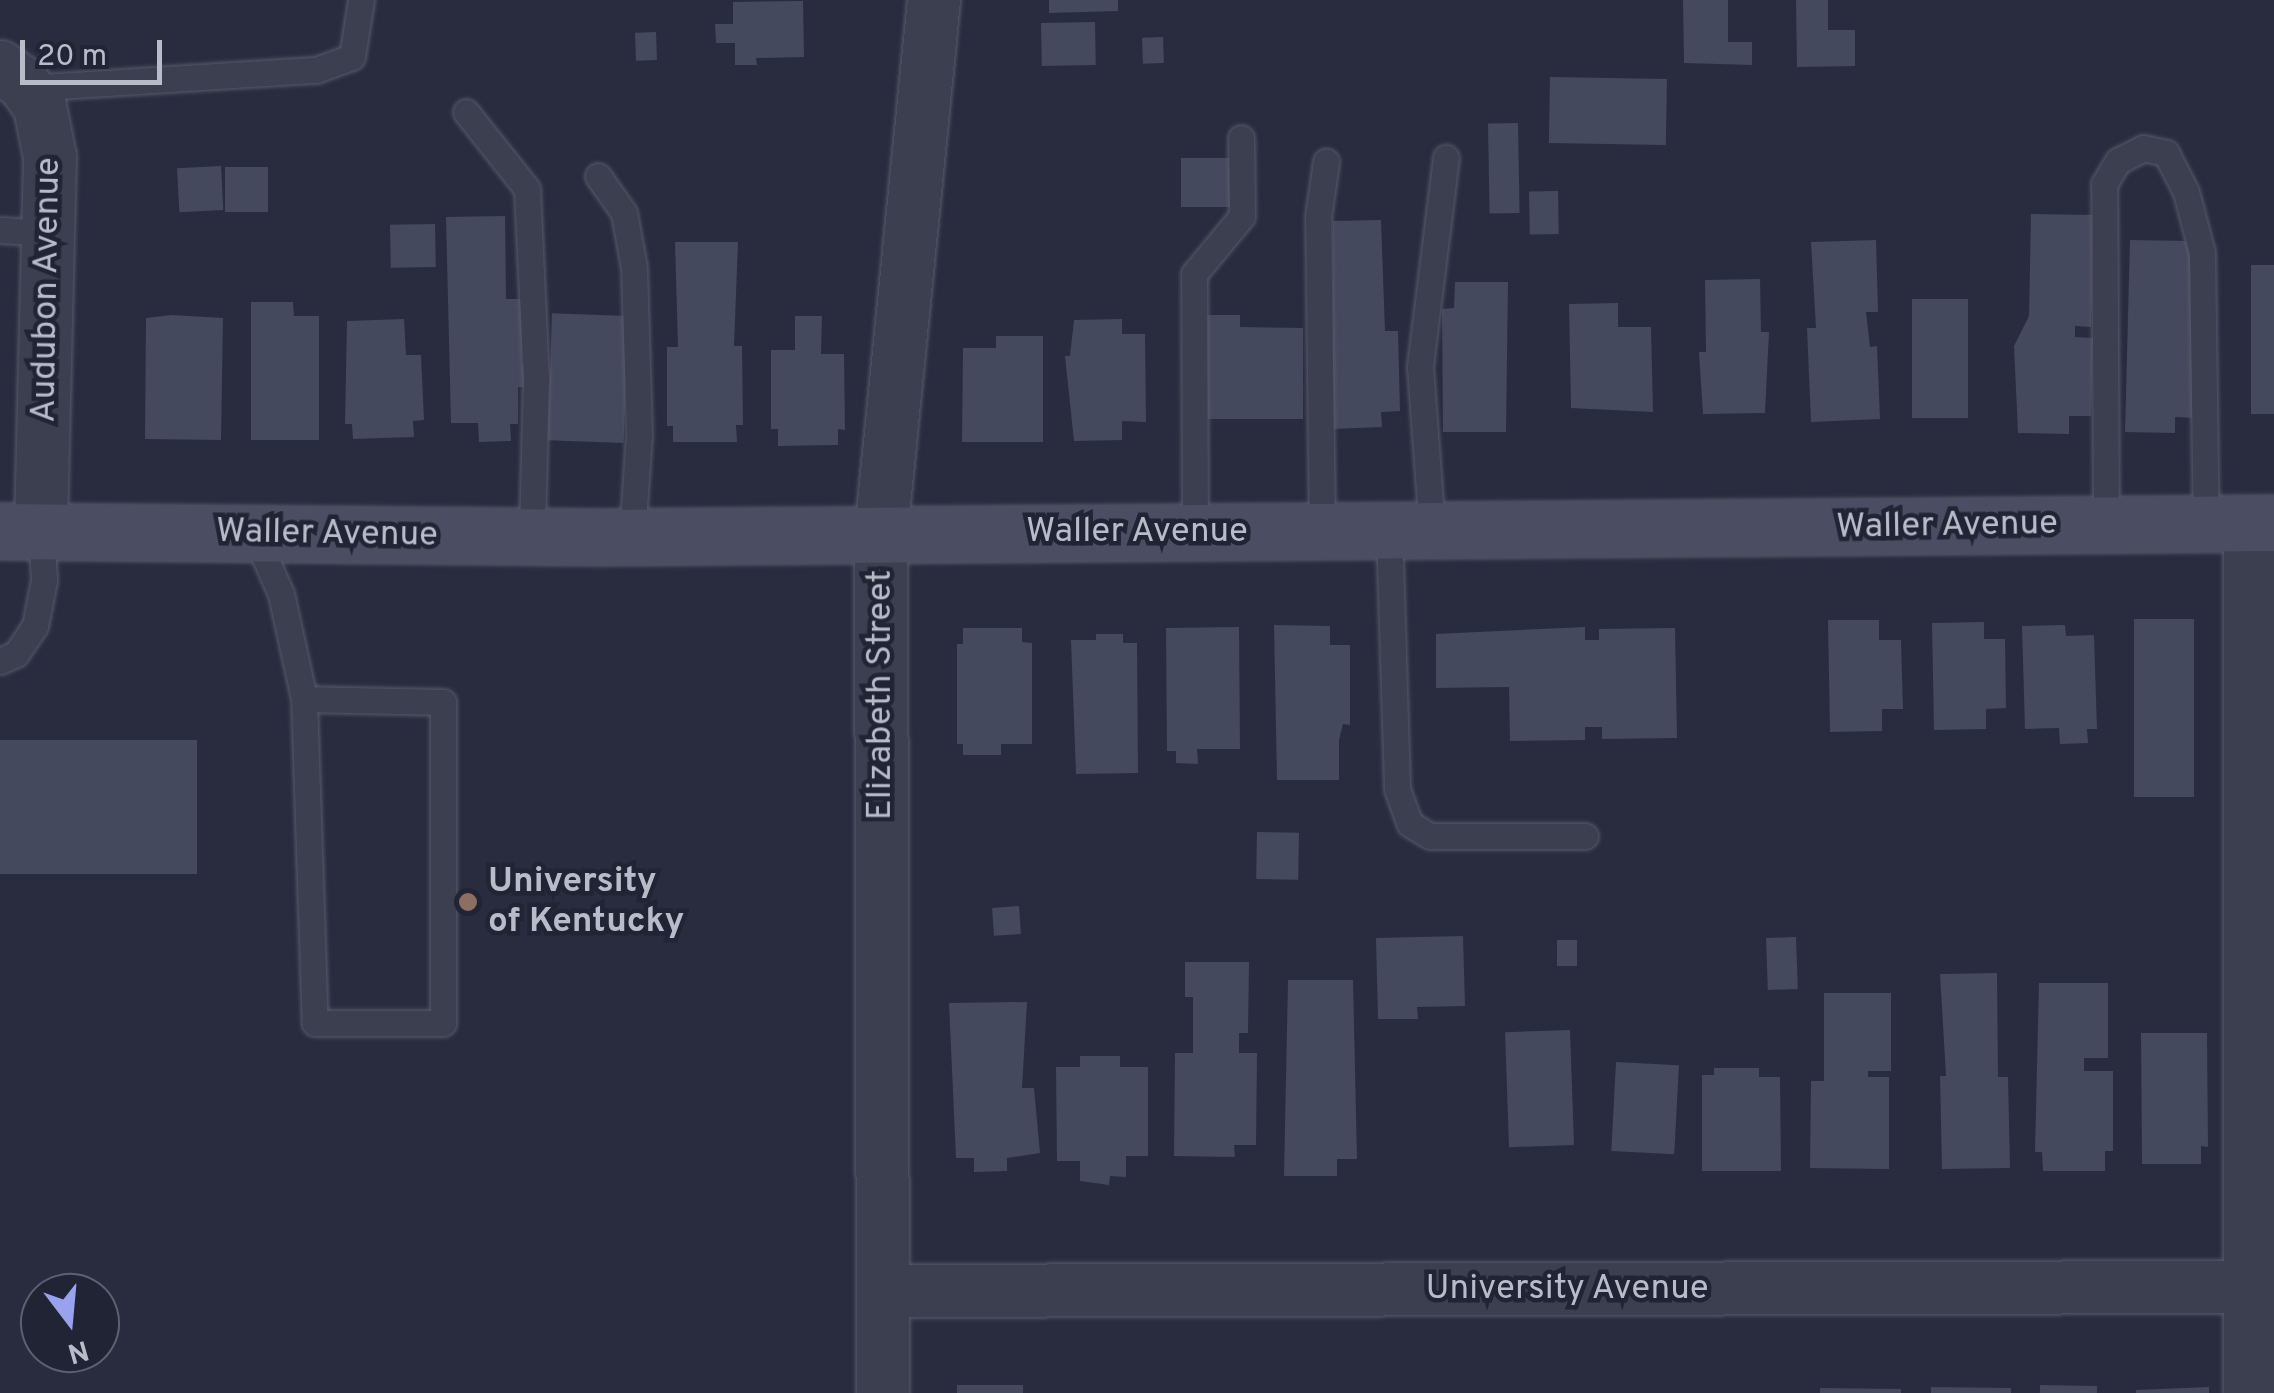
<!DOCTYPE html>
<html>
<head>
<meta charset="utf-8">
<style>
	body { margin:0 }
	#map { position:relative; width:2274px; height:1393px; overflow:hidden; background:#292c3f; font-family:Overpass,sans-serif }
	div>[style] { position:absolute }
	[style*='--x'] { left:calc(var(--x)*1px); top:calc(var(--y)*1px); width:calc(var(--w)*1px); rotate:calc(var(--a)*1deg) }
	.building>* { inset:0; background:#45495e; transform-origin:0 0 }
	.roads { filter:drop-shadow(0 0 2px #575a69) drop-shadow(0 0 2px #575a69) }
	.lane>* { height:25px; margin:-12.5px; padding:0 12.5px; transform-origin:12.5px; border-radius:12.5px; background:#3c3f4f }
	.street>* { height:52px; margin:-26px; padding:0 26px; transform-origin:26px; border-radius:26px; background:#3c3f4f }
	.secondary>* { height:55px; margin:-27.5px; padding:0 27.5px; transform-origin:27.5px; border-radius:27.5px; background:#4b4d62 }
	.dots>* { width:28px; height:28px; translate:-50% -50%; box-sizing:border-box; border:5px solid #212434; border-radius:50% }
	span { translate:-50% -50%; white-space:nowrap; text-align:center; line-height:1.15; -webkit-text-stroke:9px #212434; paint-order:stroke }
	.street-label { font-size:35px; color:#b9bbc9 }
	.poi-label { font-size:35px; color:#b9bbc9; font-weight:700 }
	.left { translate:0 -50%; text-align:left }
	.north { position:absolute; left:20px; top:1273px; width:100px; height:100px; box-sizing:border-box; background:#212434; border:2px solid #5e6070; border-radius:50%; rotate:164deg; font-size:28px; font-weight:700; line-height:40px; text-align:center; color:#b9bbc9 }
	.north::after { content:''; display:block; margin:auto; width:35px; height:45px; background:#99a2ee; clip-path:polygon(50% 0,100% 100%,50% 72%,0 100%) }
	.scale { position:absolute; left:20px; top:40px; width:142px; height:45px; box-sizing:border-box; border:5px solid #b9bbc9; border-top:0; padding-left:12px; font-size:30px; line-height:35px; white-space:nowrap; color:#b9bbc9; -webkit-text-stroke:8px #212434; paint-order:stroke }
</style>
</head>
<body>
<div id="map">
	<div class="building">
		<i style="clip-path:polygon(1049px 0,1118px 0,1118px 11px,1049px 13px)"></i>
		<i style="clip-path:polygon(1683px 0,1728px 0,1728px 42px,1752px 42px,1752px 65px,1684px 63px)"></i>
		<i style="clip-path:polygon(1796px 0,1828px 0,1828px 30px,1855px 30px,1855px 66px,1797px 67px)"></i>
		<i style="clip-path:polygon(803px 1px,804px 57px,756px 58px,757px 65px,735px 65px,735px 43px,716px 43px,715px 24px,733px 24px,733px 2px)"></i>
		<i style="left:1095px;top:22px;width:43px;height:54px;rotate:89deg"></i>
		<i style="left:656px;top:32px;width:28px;height:21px;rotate:88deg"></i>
		<i style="left:1163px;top:37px;width:26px;height:21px;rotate:88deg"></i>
		<i style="left:1550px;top:77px;width:117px;height:66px;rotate:1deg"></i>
		<i style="left:1518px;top:123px;width:90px;height:30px;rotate:89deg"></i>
		<i style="left:1181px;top:158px;width:49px;height:49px"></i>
		<i style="left:221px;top:166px;width:44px;height:44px;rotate:87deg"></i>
		<i style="left:225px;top:167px;width:43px;height:45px"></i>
		<i style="left:1558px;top:191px;width:43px;height:29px;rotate:89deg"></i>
		<i style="clip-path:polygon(2031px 214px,2094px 215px,2091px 327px,2075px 326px,2075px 337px,2093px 338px,2091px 416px,2069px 416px,2069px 434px,2018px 433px,2014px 346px,2029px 316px)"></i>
		<i style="clip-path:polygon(505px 216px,506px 299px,521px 299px,522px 365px,530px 365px,530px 387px,518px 387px,518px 424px,510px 424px,511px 441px,479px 442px,478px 423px,451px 423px,446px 217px)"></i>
		<i style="clip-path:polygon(1381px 220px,1385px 331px,1398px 331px,1400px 411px,1381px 412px,1382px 427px,1333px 429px,1333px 221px)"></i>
		<i style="left:435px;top:224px;width:43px;height:45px;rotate:89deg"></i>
		<i style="clip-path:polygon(1876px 240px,1878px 312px,1866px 312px,1870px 347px,1877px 346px,1880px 419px,1811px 422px,1807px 328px,1816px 328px,1811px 242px)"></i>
		<i style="clip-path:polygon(2130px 240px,2192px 241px,2199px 418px,2175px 417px,2175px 433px,2125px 432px)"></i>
		<i style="clip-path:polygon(675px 242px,738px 242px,734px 346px,742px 346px,743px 425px,736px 425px,737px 442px,673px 442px,673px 426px,667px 426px,667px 347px,678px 347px)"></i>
		<i style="left:2251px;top:265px;width:23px;height:149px"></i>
		<i style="clip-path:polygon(1760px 279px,1761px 332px,1769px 332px,1765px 413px,1703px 414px,1699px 352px,1706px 352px,1705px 280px)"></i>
		<i style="clip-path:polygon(1455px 282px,1508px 282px,1506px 432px,1443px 432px,1442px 309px,1454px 308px)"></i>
		<i style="left:1912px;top:299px;width:56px;height:119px"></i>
		<i style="clip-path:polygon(251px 302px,293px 302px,294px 316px,319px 316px,319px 440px,251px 440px)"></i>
		<i style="clip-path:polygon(1618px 303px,1618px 327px,1651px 327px,1653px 412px,1571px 408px,1569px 304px)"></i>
		<i style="clip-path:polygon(171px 315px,223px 318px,221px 440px,145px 439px,146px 318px)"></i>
		<i style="clip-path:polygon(1205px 315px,1240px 315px,1240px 327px,1303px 328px,1303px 419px,1203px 419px)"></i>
		<i style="left:628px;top:316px;width:127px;height:76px;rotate:92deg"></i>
		<i style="clip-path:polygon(795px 316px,822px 316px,821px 354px,844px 354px,845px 430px,838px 429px,838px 445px,778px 446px,778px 429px,771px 429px,771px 350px,795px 350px)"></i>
		<i style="clip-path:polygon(404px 319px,406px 355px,421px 355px,424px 420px,413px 421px,414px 437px,353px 439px,352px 424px,345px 424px,347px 321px)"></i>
		<i style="clip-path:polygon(1122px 319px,1122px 334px,1145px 334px,1146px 422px,1122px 421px,1122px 440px,1074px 441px,1065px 356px,1070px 356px,1074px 320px)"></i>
		<i style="clip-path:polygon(996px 336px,1043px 336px,1043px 442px,962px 442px,963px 348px,996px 348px)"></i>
		<i style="left:2134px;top:619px;width:60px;height:178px"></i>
		<i style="clip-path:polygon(1828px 620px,1879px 620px,1879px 640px,1901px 640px,1903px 709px,1882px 709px,1882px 731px,1830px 732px)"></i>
		<i style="clip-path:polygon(1984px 622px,1984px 639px,2005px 639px,2006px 708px,1986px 709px,1986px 729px,1934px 730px,1932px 623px)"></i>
		<i style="clip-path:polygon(1274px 625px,1330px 626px,1330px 645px,1350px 645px,1350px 725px,1343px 724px,1339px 740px,1339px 780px,1277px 780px)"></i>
		<i style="clip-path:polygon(2065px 625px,2066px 636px,2094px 635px,2097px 729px,2087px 729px,2088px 743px,2060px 744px,2059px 728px,2025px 729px,2022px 626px)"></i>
		<i style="clip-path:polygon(1239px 627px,1240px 749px,1197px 749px,1198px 764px,1176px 763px,1176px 751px,1167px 751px,1166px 628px)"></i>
		<i style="clip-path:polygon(1585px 627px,1585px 640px,1599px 640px,1599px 629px,1675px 628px,1677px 738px,1602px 739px,1602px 727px,1585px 727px,1585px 740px,1510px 741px,1509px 687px,1436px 688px,1436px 634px)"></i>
		<i style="clip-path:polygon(963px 628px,1022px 628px,1022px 642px,1032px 643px,1032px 744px,1001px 744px,1001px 755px,963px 755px,963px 744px,957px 744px,957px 644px,963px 644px)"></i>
		<i style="clip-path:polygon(1096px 634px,1123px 634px,1123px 643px,1137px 643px,1138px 773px,1076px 774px,1071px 640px,1096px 640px)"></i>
		<i style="left:197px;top:740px;width:134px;height:197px;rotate:90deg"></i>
		<i style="left:1257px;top:832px;width:42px;height:47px;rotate:1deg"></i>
		<i style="left:1019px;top:906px;width:28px;height:27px;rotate:86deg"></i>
		<i style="clip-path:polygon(1463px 936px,1465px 1006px,1417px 1007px,1418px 1019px,1378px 1019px,1376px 938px)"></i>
		<i style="left:1796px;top:937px;width:52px;height:30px;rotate:88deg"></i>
		<i style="left:1557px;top:940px;width:20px;height:26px"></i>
		<i style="clip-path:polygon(1185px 962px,1249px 962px,1248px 1033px,1239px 1033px,1239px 1053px,1257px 1053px,1256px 1145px,1234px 1145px,1235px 1157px,1174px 1156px,1175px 1053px,1193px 1053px,1193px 997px,1185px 997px)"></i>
		<i style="clip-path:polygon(1997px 973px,1998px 1077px,2008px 1077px,2010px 1168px,1942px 1169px,1940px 1076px,1946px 1076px,1940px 974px)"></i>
		<i style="clip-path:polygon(1288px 980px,1353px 980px,1357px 1159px,1337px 1159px,1337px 1176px,1284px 1176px)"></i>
		<i style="clip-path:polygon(2039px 983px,2108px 983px,2108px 1058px,2084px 1058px,2084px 1071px,2113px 1071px,2113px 1151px,2105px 1151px,2105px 1171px,2043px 1171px,2042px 1152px,2035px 1152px)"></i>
		<i style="clip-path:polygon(1824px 993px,1891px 993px,1891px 1071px,1868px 1071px,1868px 1077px,1889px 1077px,1889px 1169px,1810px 1168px,1811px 1081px,1824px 1081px)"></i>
		<i style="clip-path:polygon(1027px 1002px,1022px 1088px,1034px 1088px,1040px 1153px,1007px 1158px,1007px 1171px,974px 1172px,974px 1158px,956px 1158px,949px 1003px)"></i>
		<i style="left:1570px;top:1030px;width:115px;height:65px;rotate:88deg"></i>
		<i style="clip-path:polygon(2141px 1033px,2207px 1033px,2208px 1147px,2201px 1146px,2201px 1164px,2142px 1164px)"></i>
		<i style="clip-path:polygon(1080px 1056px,1120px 1056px,1120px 1067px,1148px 1067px,1148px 1156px,1126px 1156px,1126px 1177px,1110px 1176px,1109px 1185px,1080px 1181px,1080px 1161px,1057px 1161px,1056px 1067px,1080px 1067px)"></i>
		<i style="left:1616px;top:1062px;width:63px;height:89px;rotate:3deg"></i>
		<i style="clip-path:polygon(1714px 1068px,1759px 1068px,1759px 1077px,1780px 1077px,1781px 1171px,1702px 1171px,1702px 1075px,1714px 1075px)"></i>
		<i style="left:1023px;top:1385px;width:8px;height:66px;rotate:90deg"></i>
		<i style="left:2040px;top:1385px;width:57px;height:8px;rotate:1deg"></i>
		<i style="clip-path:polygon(1931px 1387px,2011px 1388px,2011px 1393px,1931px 1393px)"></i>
		<i style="clip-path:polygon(2209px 1387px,2209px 1393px,2136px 1393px,2136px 1390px)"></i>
		<i style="clip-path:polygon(1820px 1388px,1901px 1389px,1901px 1393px,1820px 1393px)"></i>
	</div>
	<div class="roads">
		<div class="lane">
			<i style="--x:26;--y:88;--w:291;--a:-3.6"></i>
			<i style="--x:316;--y:70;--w:38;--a:-20"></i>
			<i style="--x:352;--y:57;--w:58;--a:-81"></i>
			<i style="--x:466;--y:112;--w:98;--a:51.6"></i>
			<i style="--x:527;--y:189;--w:189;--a:87.3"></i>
			<i style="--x:536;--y:378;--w:158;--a:91.5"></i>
			<i style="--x:598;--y:176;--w:45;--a:54.9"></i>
			<i style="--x:624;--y:213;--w:56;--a:79.7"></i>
			<i style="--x:634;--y:268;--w:166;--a:88.3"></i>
			<i style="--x:639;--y:434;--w:102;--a:93.9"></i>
			<i style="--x:0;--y:230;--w:49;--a:3.5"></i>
			<i style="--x:2106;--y:524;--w:340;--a:-90.3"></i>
			<i style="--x:2104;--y:184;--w:27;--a:-59"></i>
			<i style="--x:2118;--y:161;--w:28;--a:-27"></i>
			<i style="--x:2143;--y:148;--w:24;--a:12"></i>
			<i style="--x:2166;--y:153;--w:44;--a:62.9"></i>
			<i style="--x:2186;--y:192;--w:63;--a:75.3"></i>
			<i style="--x:2202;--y:253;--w:270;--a:89.2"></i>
			<i style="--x:1389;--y:530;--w:259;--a:88.2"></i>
			<i style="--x:1397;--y:789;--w:37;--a:70"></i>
			<i style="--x:1410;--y:824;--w:23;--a:31"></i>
			<i style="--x:1430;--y:836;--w:155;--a:0"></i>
			<i style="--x:1432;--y:530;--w:164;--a:-94.2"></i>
			<i style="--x:1420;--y:366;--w:210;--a:-82.9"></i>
			<i style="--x:1195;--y:531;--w:257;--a:-90.2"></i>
			<i style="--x:1194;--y:274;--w:75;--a:-50.4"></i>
			<i style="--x:1242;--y:216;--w:78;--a:-90.7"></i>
			<i style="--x:1322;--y:531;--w:314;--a:-90.7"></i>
			<i style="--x:1318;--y:217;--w:56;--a:-81.7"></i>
			<i style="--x:254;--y:533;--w:67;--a:66.1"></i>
			<i style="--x:281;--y:594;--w:107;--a:77.6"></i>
			<i style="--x:304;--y:699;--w:324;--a:88.1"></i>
			<i style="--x:315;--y:1023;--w:128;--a:0"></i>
			<i style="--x:443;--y:1023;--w:321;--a:-90"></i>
			<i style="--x:443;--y:702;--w:139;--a:-178.8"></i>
			<i style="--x:0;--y:661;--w:17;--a:-24"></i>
			<i style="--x:16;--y:654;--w:34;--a:-56"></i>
			<i style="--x:35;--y:626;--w:47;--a:-78.9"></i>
			<i style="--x:44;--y:580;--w:49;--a:-93.5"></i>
		</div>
		<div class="street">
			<i style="--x:0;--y:67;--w:29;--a:35"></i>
			<i style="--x:24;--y:84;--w:28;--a:55"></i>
			<i style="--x:40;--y:107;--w:51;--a:78.7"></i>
			<i style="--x:50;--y:157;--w:374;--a:91.4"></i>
			<i style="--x:2250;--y:523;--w:870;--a:90"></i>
			<i style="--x:883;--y:1291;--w:1368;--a:-0.17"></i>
			<i style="--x:883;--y:1393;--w:859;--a:-90.13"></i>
			<i style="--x:881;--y:534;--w:537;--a:-84.33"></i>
		</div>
		<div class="secondary">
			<i style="--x:0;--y:531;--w:600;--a:0.57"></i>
			<i style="--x:600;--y:537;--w:1674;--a:-0.48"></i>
		</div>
	</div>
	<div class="dots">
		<i style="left:468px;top:902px;background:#8d6e63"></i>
	</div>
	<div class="street-label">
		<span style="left:47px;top:290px;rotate:-89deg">Audubon Avenue</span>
		<span style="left:1947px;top:526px;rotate:-1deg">Waller Avenue</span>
		<span style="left:1137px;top:532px">Waller Avenue</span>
		<span style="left:327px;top:534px;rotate:1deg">Waller Avenue</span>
		<span style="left:881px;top:695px;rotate:-90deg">Elizabeth Street</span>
		<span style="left:1567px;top:1289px">University Avenue</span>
	</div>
	<div class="poi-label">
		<span class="left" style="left:488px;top:902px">University<br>of Kentucky</span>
	</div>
	<div class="north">N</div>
	<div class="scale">20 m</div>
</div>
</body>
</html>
